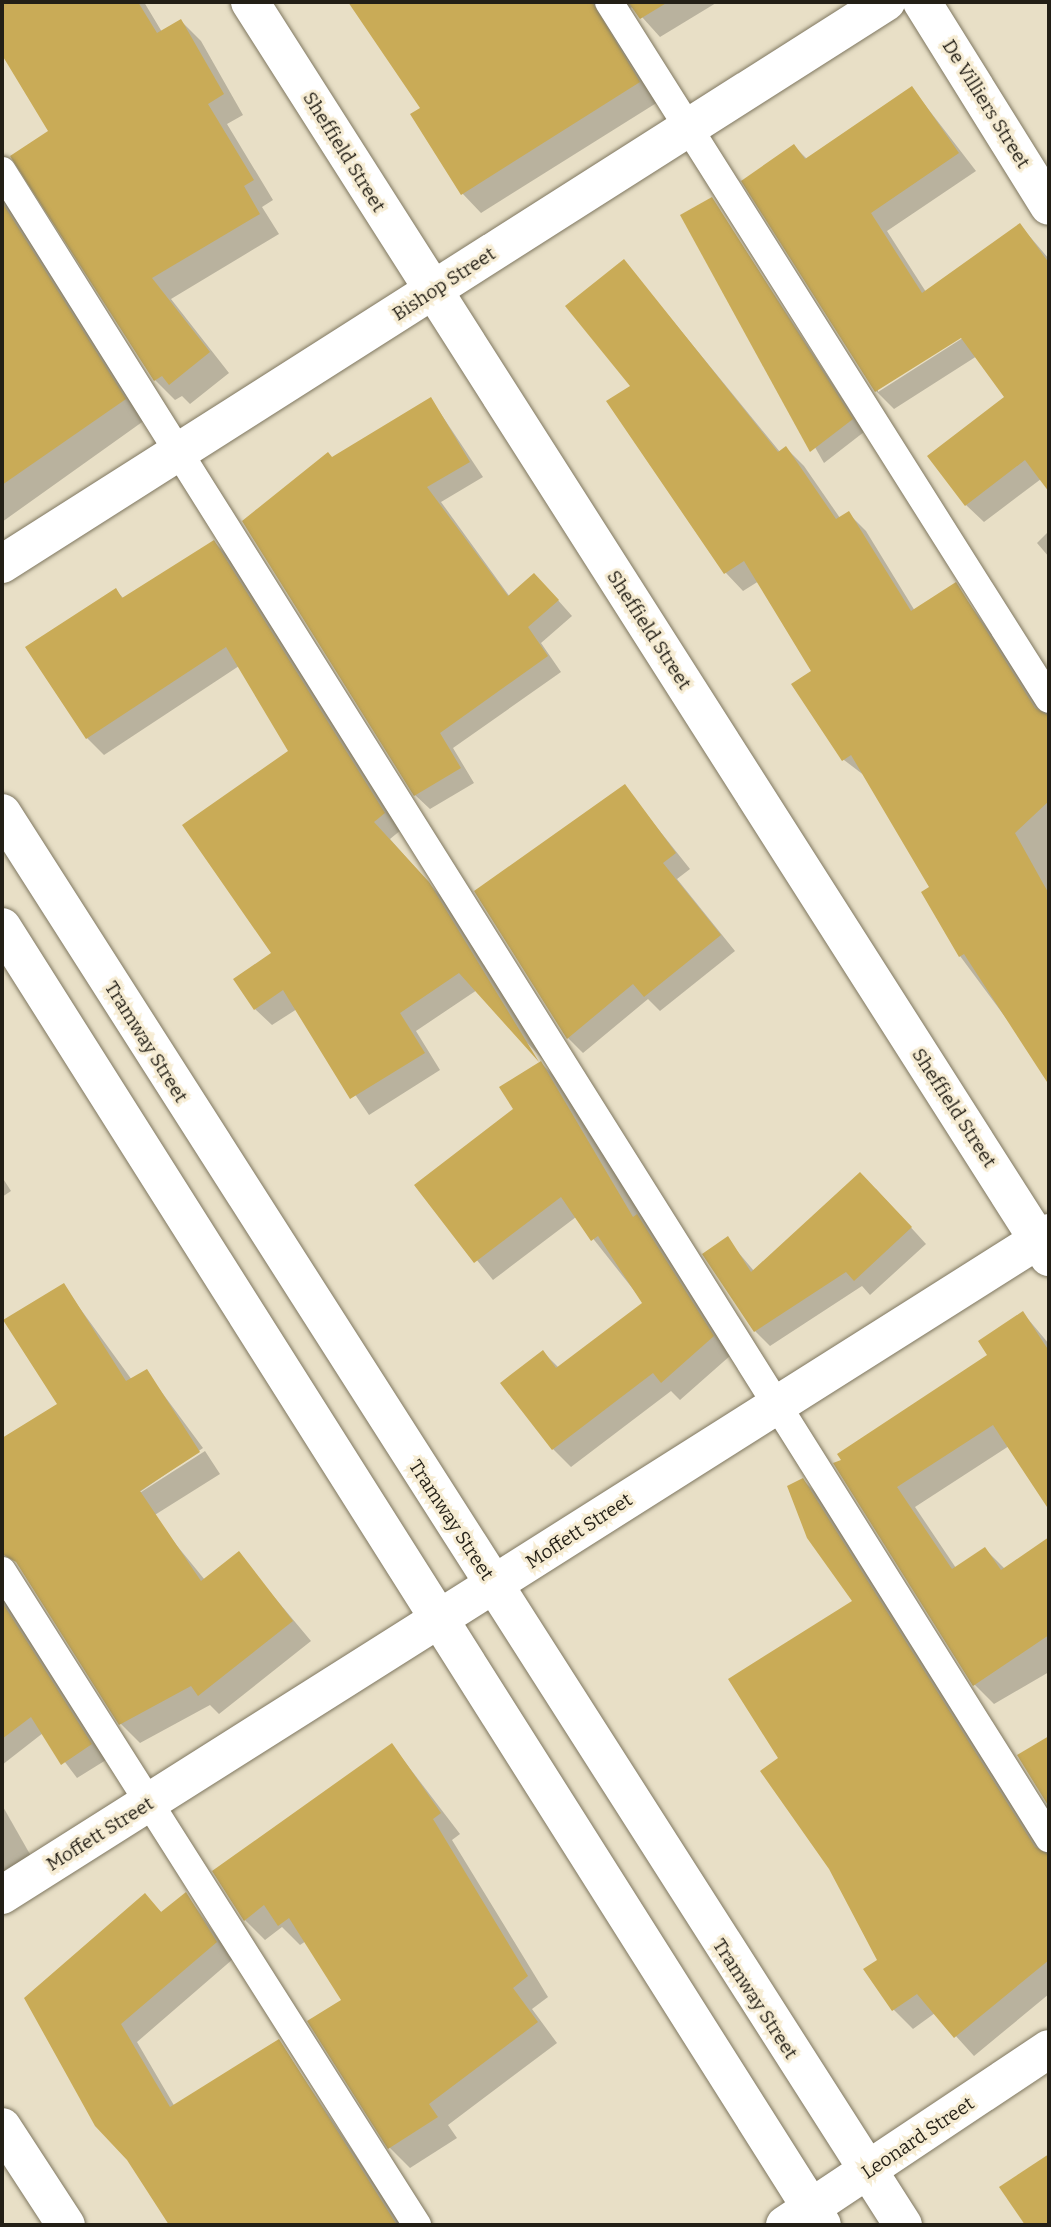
<!DOCTYPE html>
<html>
<head>
<meta charset="utf-8">
<style>
	body { margin:0 }
	#map { position:relative; width:1051px; height:2227px; overflow:hidden; background:#e8dfc6; font-family:Bitter,serif }
	div>[style] { position:absolute }
	[style*='--x'] { left:calc(var(--x)*1px); top:calc(var(--y)*1px); width:calc(var(--w)*1px); rotate:calc(var(--a)*1deg) }
	.shadow>* { inset:0; background:#0003 }
	.building>* { inset:0; background:#c9ab57 }
	.roads { filter:drop-shadow(0 0 2px #7f7760) drop-shadow(0 0 2px #7f7760) }
	.service>* { height:28px; margin:-14px; padding:0 14px; transform-origin:14px; border-radius:14px; background:#fff }
	.minor>* { height:38px; margin:-19px; padding:0 19px; transform-origin:19px; border-radius:19px; background:#fff }
	span { translate:-50% -50%; white-space:nowrap; text-align:center; line-height:1.15; -webkit-text-stroke:6px #f6ecd3; paint-order:stroke }
	.street-label { font-size:19px; color:#231f16 }
	.frame { position:absolute; inset:0; border:4px solid #231f16; pointer-events:none }
</style>
</head>
<body>
<div id="map">
	<div class="shadow">
		<i style="clip-path:polygon(2px 2px,144px 2px,162px 32px,181px 21px,201px 41px,243px 115px,227px 124px,273px 200px,262px 207px,279px 234px,171px 299px,229px 373px,190px 404px,182px 396px,175px 400px,155px 380px,12px 157px,51px 132px,2px 52px)"></i>
		<i style="clip-path:polygon(372px 2px,715px 2px,716px 3px,660px 37px,633px 7px,613px 13px,658px 102px,481px 213px,462px 193px,422px 109px,357px 12px)"></i>
		<i style="clip-path:polygon(evenodd,912px 88px,976px 171px,887px 231px,926px 292px,1020px 225px,1049px 259px,1049px 489px,1041px 479px,984px 522px,966px 505px,1006px 398px,977px 356px,894px 409px,876px 391px,794px 146px,808px 160px,912px 88px,967px 331px,969px 334px,878px 392px,878px 388px,967px 331px)"></i>
		<i style="clip-path:polygon(2px 188px,145px 420px,2px 522px,4px 351px)"></i>
		<i style="clip-path:polygon(712px 199px,864px 432px,824px 463px,682px 215px)"></i>
		<i style="clip-path:polygon(624px 261px,780px 452px,786px 448px,804px 466px,840px 518px,848px 513px,866px 531px,915px 611px,955px 584px,1049px 713px,1049px 1076px,960px 956px,923px 892px,932px 887px,865px 776px,844px 760px,793px 684px,813px 671px,759px 581px,743px 591px,726px 573px,608px 402px,633px 387px)"></i>
		<i style="clip-path:polygon(431px 399px,483px 477px,441px 502px,510px 597px,549px 590px,572px 616px,541px 643px,561px 672px,453px 748px,474px 783px,430px 809px,415px 795px,332px 459px)"></i>
		<i style="clip-path:polygon(1049px 531px,1049px 557px,1037px 543px)"></i>
		<i style="clip-path:polygon(214px 542px,231px 559px,401px 830px,390px 839px,445px 901px,549px 1066px,477px 990px,416px 1031px,440px 1070px,369px 1115px,297px 1009px,272px 1025px,255px 1009px,273px 954px,291px 752px,239px 666px,104px 755px,87px 738px,116px 590px,124px 599px)"></i>
		<i style="clip-path:polygon(624px 786px,690px 869px,677px 879px,735px 951px,660px 1011px,648px 999px,583px 1053px,568px 1038px)"></i>
		<i style="clip-path:polygon(541px 1063px,559px 1081px,731px 1355px,680px 1400px,671px 1391px,571px 1467px,553px 1449px,543px 1352px,559px 1368px,644px 1303px,576px 1217px,493px 1280px,416px 1185px,515px 1109px)"></i>
		<i style="clip-path:polygon(2px 1177px,11px 1191px,2px 1197px)"></i>
		<i style="clip-path:polygon(876px 1189px,926px 1244px,870px 1295px,862px 1286px,770px 1346px,755px 1331px,727px 1239px,754px 1271px)"></i>
		<i style="clip-path:polygon(63px 1285px,132px 1380px,146px 1371px,203px 1448px,124px 1503px,205px 1451px,220px 1474px,142px 1523px,121px 1502px,6px 1321px)"></i>
		<i style="clip-path:polygon(1023px 1313px,1049px 1344px,1049px 1507px,1009px 1446px,915px 1507px,956px 1568px,985px 1549px,1005px 1569px,1049px 1539px,1049px 1672px,994px 1704px,975px 1685px,836px 1464px,990px 1355px)"></i>
		<i style="clip-path:polygon(2px 1440px,21px 1460px,169px 1536px,205px 1580px,238px 1554px,311px 1641px,219px 1714px,210px 1705px,140px 1743px,121px 1724px,2px 1531px)"></i>
		<i style="clip-path:polygon(803px 1480px,822px 1499px,1049px 1856px,1049px 1994px,974px 2056px,935px 2013px,913px 2029px,894px 2010px,880px 1960px,780px 1759px,854px 1602px)"></i>
		<i style="clip-path:polygon(2px 1594px,106px 1760px,77px 1778px,43px 1733px,2px 1765px)"></i>
		<i style="clip-path:polygon(392px 1745px,460px 1834px,452px 1840px,548px 1997px,532px 2009px,557px 2043px,448px 2125px,457px 2138px,410px 2168px,390px 2148px,344px 2000px,306px 1941px,300px 1945px,282px 1927px,265px 1940px,245px 1920px)"></i>
		<i style="clip-path:polygon(2px 1805px,31px 1856px,2px 1872px)"></i>
		<i style="clip-path:polygon(186px 1894px,233px 1959px,137px 2042px,175px 2107px,279px 2041px,402px 2225px,170px 2225px,129px 2159px,97px 2125px,145px 1895px,162px 1913px)"></i>
	</div>
	<div class="building">
		<i style="clip-path:polygon(2px 2px,138px 2px,157px 33px,181px 19px,224px 94px,208px 104px,254px 180px,244px 186px,260px 214px,152px 278px,210px 352px,169px 385px,162px 376px,154px 381px,10px 156px,48px 131px,2px 55px)"></i>
		<i style="clip-path:polygon(348px 2px,592px 2px,640px 82px,461px 195px,410px 114px,420px 108px)"></i>
		<i style="clip-path:polygon(628px 2px,668px 2px,640px 19px)"></i>
		<i style="clip-path:polygon(912px 86px,959px 153px,871px 213px,922px 293px,1020px 223px,1049px 263px,1049px 492px,1025px 460px,965px 506px,927px 456px,1004px 397px,961px 338px,875px 392px,741px 181px,794px 144px,805px 159px)"></i>
		<i style="clip-path:polygon(712px 197px,853px 419px,810px 452px,680px 215px)"></i>
		<i style="clip-path:polygon(2px 202px,126px 399px,2px 485px)"></i>
		<i style="clip-path:polygon(624px 259px,778px 452px,786px 446px,836px 519px,849px 511px,911px 611px,956px 582px,1035px 708px,1049px 716px,1049px 801px,1015px 833px,1049px 894px,1049px 1085px,964px 954px,959px 957px,921px 892px,929px 887px,851px 755px,842px 761px,791px 684px,811px 671px,744px 561px,724px 574px,606px 401px,630px 386px,565px 306px)"></i>
		<i style="clip-path:polygon(431px 397px,470px 462px,427px 487px,508px 596px,534px 573px,559px 600px,528px 627px,548px 656px,440px 733px,461px 768px,414px 796px,242px 521px,328px 452px,332px 457px)"></i>
		<i style="clip-path:polygon(214px 540px,385px 813px,374px 822px,429px 882px,539px 1062px,459px 973px,400px 1013px,425px 1053px,350px 1099px,283px 990px,254px 1010px,233px 979px,271px 953px,182px 825px,288px 751px,226px 647px,86px 739px,25px 647px,116px 588px,122px 598px)"></i>
		<i style="clip-path:polygon(625px 784px,676px 853px,663px 863px,721px 935px,644px 997px,633px 984px,567px 1039px,474px 891px)"></i>
		<i style="clip-path:polygon(541px 1061px,633px 1217px,637px 1214px,714px 1336px,661px 1383px,653px 1373px,552px 1450px,500px 1383px,543px 1350px,556px 1368px,642px 1303px,598px 1236px,591px 1241px,561px 1197px,474px 1263px,414px 1185px,513px 1109px,499px 1087px)"></i>
		<i style="clip-path:polygon(860px 1172px,912px 1227px,854px 1281px,846px 1272px,754px 1332px,702px 1254px,728px 1236px,751px 1272px)"></i>
		<i style="clip-path:polygon(64px 1283px,126px 1381px,147px 1369px,200px 1452px,140px 1491px,201px 1581px,239px 1551px,293px 1621px,198px 1696px,191px 1686px,119px 1725px,16px 1562px,2px 1554px,2px 1438px,57px 1404px,3px 1320px)"></i>
		<i style="clip-path:polygon(1023px 1311px,1049px 1351px,1049px 1510px,993px 1425px,897px 1487px,952px 1569px,985px 1547px,1001px 1570px,1049px 1537px,1049px 1635px,973px 1686px,833px 1463px,841px 1460px,837px 1454px,987px 1355px,978px 1341px)"></i>
		<i style="clip-path:polygon(803px 1478px,1035px 1847px,1049px 1855px,1049px 1960px,954px 2038px,917px 1994px,892px 2011px,863px 1969px,877px 1960px,829px 1869px,760px 1771px,778px 1758px,728px 1679px,852px 1601px,807px 1538px,787px 1486px)"></i>
		<i style="clip-path:polygon(2px 1602px,92px 1744px,61px 1765px,31px 1717px,2px 1739px)"></i>
		<i style="clip-path:polygon(1049px 1736px,1049px 1807px,1017px 1755px)"></i>
		<i style="clip-path:polygon(392px 1743px,441px 1813px,433px 1819px,528px 1976px,513px 1988px,538px 2022px,429px 2104px,438px 2117px,388px 2149px,307px 2021px,341px 2000px,289px 1918px,278px 1926px,264px 1905px,244px 1921px,212px 1871px)"></i>
		<i style="clip-path:polygon(186px 1892px,217px 1942px,121px 2024px,170px 2107px,279px 2039px,397px 2225px,169px 2225px,127px 2160px,95px 2126px,24px 1998px,145px 1893px,161px 1912px)"></i>
		<i style="clip-path:polygon(1049px 2154px,1049px 2225px,1025px 2225px,999px 2187px)"></i>
	</div>
	<div class="roads">
		<div class="service">
			<i style="--x:609;--y:2;--w:824;--a:57.74"></i>
			<i style="--x:2;--y:171;--w:1969;--a:57.87"></i>
			<i style="--x:2;--y:1571;--w:775;--a:57.6"></i>
		</div>
		<div class="minor">
			<i style="--x:250;--y:2;--w:1488;--a:57.52"></i>
			<i style="--x:922;--y:2;--w:240;--a:58.1"></i>
			<i style="--x:2;--y:564;--w:1048;--a:-32.45"></i>
			<i style="--x:2;--y:813;--w:1675;--a:57.46"></i>
			<i style="--x:2;--y:927;--w:1535;--a:57.72"></i>
			<i style="--x:2;--y:1895;--w:1239;--a:-32.3"></i>
			<i style="--x:2;--y:2127;--w:117;--a:56.9"></i>
			<i style="--x:785;--y:2225;--w:317;--a:-33.7"></i>
		</div>
	</div>
	<div class="street-label">
		<span style="left:986px;top:104px;rotate:58deg">De Villiers Street</span>
		<span style="left:344px;top:152px;rotate:58deg">Sheffield Street</span>
		<span style="left:444px;top:284px;rotate:-33deg">Bishop Street</span>
		<span style="left:649px;top:630px;rotate:57deg">Sheffield Street</span>
		<span style="left:146px;top:1042px;rotate:58deg">Tramway Street</span>
		<span style="left:954px;top:1108px;rotate:57deg">Sheffield Street</span>
		<span style="left:451px;top:1520px;rotate:57deg">Tramway Street</span>
		<span style="left:579px;top:1531px;rotate:-33deg">Moffett Street</span>
		<span style="left:100px;top:1834px;rotate:-32deg">Moffett Street</span>
		<span style="left:755px;top:1999px;rotate:57deg">Tramway Street</span>
		<span style="left:918px;top:2138px;rotate:-34deg">Leonard Street</span>
	</div>
	<div class="frame"></div>
</div>
</body>
</html>
